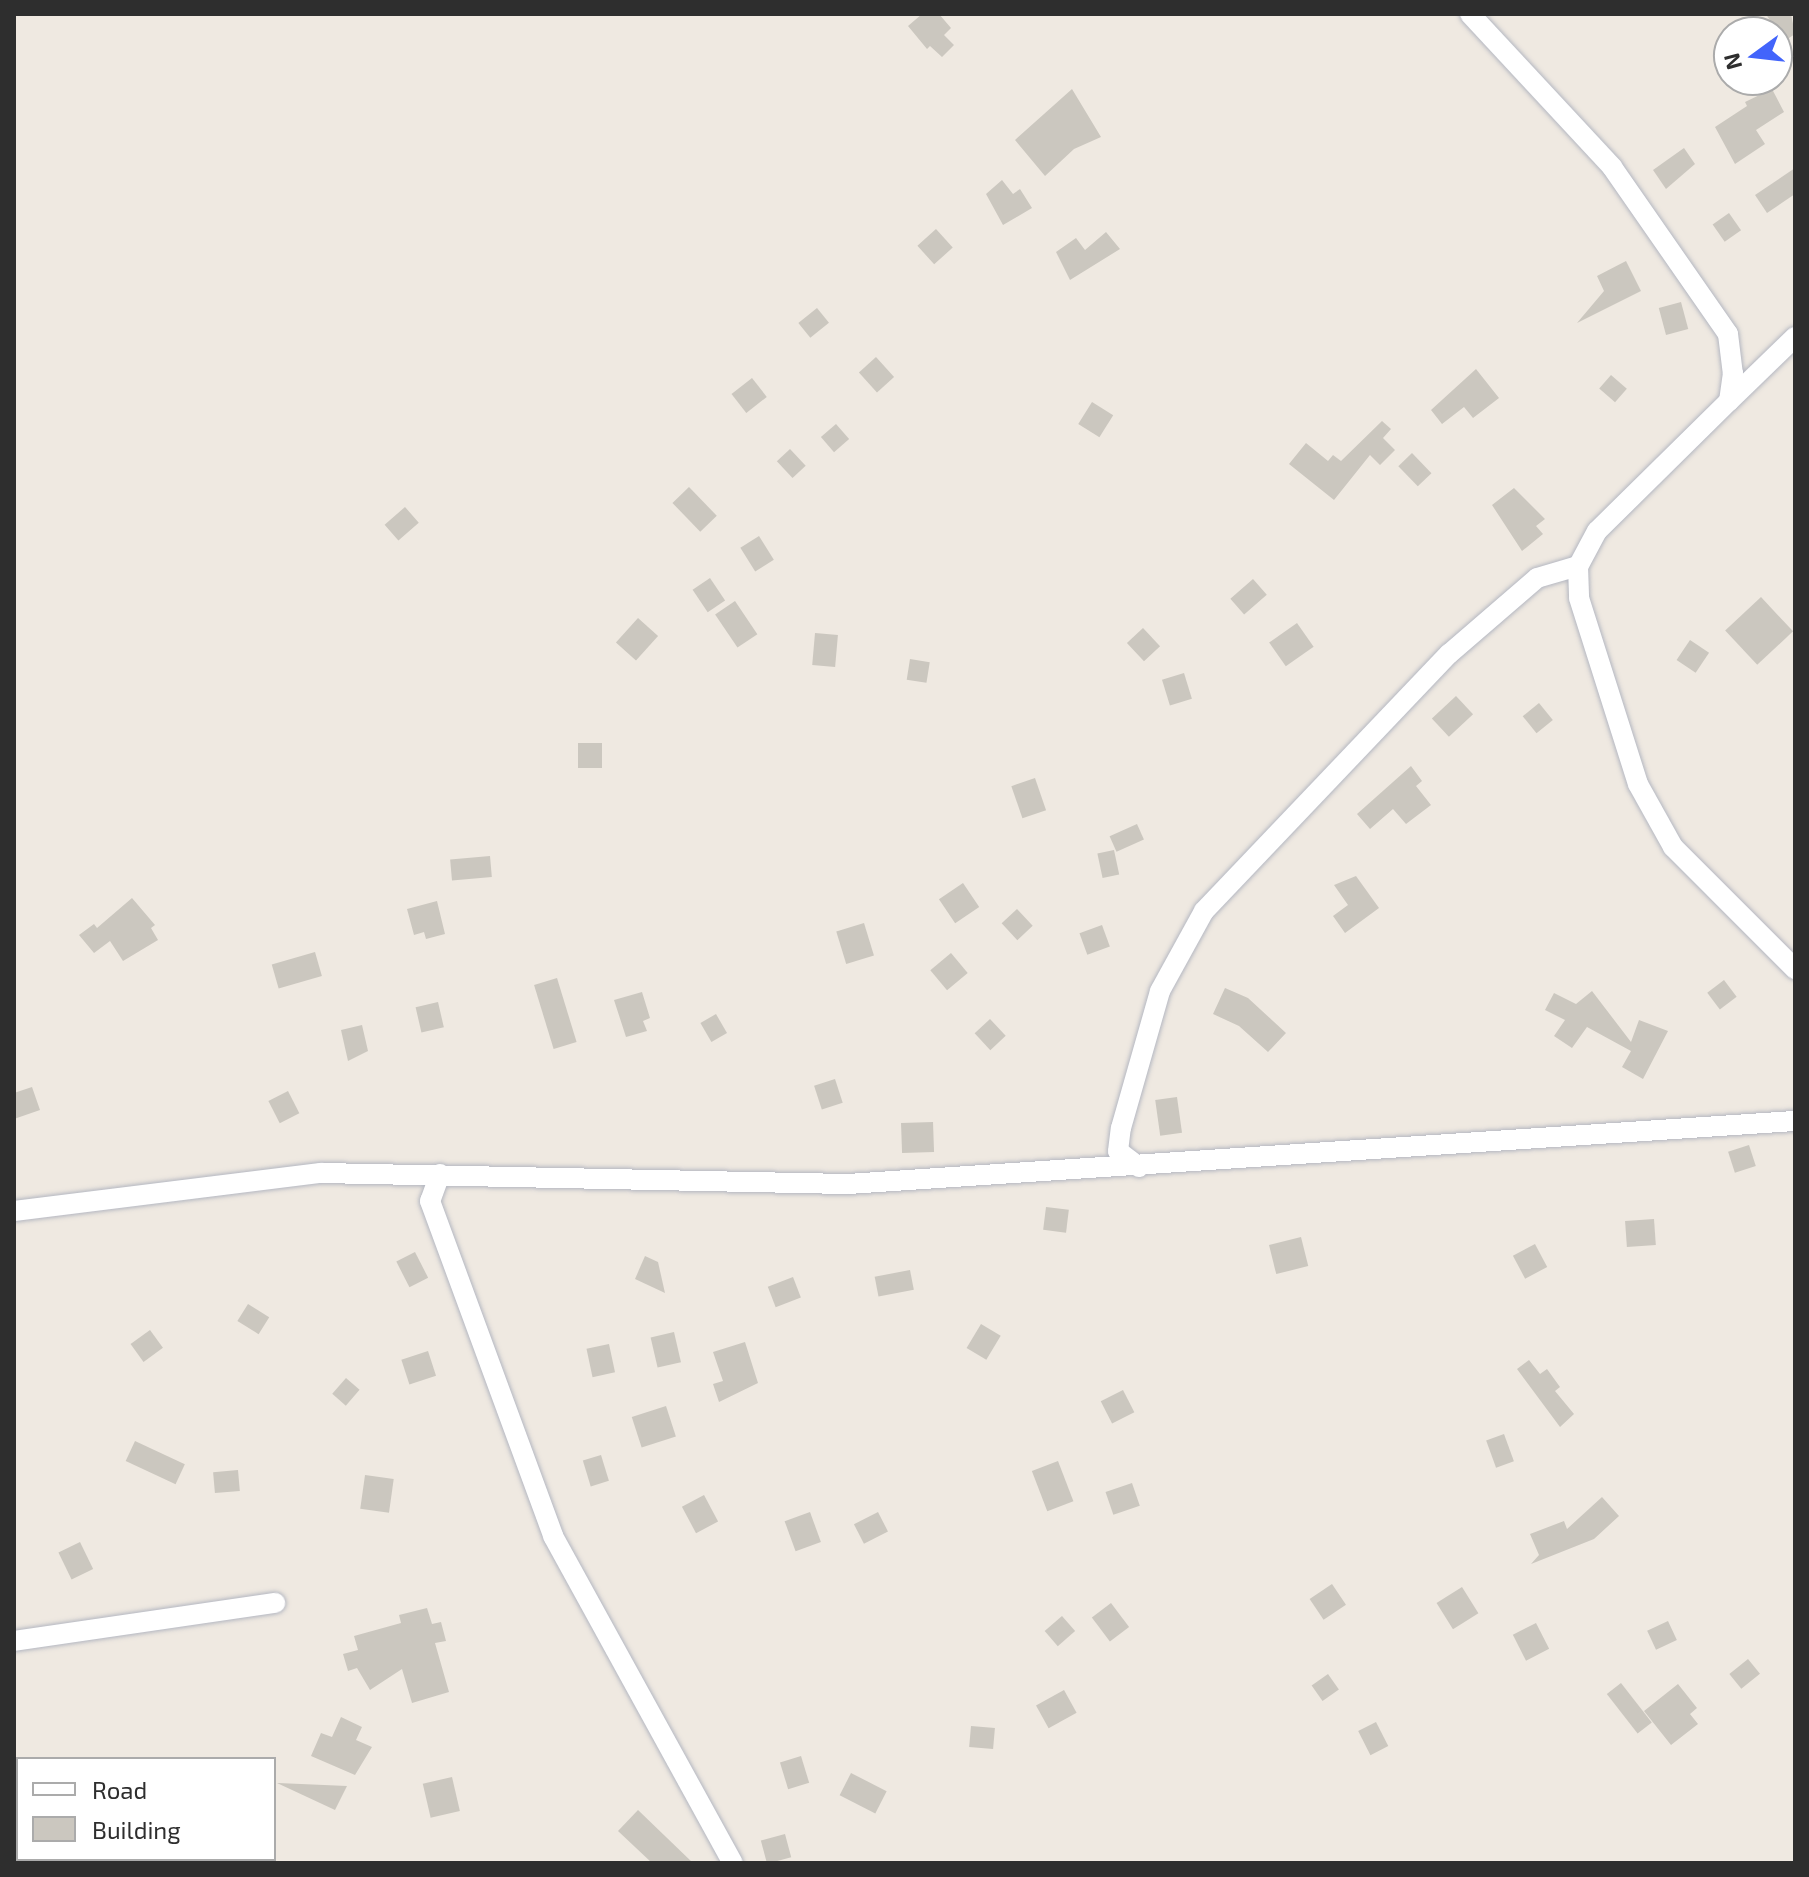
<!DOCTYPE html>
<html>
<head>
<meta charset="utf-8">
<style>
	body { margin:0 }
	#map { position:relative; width:1809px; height:1877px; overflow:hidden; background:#efe9e1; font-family:"Exo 2",sans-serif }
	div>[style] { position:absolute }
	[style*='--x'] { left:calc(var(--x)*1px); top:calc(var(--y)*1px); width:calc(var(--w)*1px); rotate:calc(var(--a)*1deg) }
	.building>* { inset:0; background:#cbc7bf; transform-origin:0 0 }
	.roads { filter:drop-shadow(0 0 2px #b4b7c1) drop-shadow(0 0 2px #b4b7c1) }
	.minor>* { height:20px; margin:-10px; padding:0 10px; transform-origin:10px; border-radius:10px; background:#fff }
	span { translate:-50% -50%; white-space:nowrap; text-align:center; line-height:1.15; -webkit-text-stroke:6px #fff; paint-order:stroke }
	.frame { position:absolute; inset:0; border:16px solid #2e2e2e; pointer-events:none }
	.legend { position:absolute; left:16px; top:1757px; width:260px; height:104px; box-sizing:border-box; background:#fff; border:2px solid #ababab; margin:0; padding:10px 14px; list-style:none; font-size:24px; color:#2e2e2e }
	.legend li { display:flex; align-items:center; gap:16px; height:40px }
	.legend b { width:40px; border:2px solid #ababab }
	.north { position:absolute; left:1713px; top:16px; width:80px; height:80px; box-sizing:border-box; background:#fff; border:2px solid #ababab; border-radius:50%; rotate:255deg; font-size:22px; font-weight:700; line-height:32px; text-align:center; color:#2e2e2e }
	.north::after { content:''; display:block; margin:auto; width:28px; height:36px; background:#4264fb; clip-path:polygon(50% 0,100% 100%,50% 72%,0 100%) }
</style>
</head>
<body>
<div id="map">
	<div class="building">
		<i style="clip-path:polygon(922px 14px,939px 14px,951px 28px,944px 35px,954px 45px,942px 57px,930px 46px,927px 49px,908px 26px)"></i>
		<i style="clip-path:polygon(1766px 14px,1791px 14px,1795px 34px,1783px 42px)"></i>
		<i style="clip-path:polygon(1072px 89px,1101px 137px,1074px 149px,1045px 176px,1015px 140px)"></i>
		<i style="clip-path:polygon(1772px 89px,1784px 112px,1756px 130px,1765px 144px,1735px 164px,1715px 127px,1747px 106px,1745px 102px)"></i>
		<i style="clip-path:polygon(1684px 148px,1695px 164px,1666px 189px,1653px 170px)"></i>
		<i style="clip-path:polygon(1795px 168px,1795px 194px,1767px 213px,1755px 195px)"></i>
		<i style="clip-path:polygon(1002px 180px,1013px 194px,1020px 189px,1032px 208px,1003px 225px,986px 194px)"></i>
		<i style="left:1729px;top:213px;width:21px;height:20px;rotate:55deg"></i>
		<i style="left:936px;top:229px;width:25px;height:25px;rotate:48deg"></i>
		<i style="clip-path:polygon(1106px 232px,1120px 249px,1070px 280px,1056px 252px,1076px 238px,1085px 250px)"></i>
		<i style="clip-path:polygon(1626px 261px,1641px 291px,1577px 323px,1604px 291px,1597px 276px)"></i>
		<i style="left:1681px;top:302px;width:28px;height:23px;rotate:75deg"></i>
		<i style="left:817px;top:308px;width:19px;height:24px;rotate:51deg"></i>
		<i style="left:876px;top:357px;width:27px;height:23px;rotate:48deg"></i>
		<i style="clip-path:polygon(1476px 369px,1499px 398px,1473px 418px,1464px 407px,1442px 424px,1431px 410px)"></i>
		<i style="left:1611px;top:375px;width:21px;height:18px;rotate:41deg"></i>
		<i style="left:752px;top:378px;width:24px;height:26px;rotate:52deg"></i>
		<i style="left:1092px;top:402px;width:25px;height:26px;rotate:32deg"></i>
		<i style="clip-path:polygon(1382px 421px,1391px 429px,1383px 438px,1395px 450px,1380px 465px,1370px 455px,1334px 500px,1289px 464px,1306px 443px,1328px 461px,1333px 455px,1341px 461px)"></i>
		<i style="left:836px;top:424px;width:20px;height:20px;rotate:49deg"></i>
		<i style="left:790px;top:449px;width:23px;height:18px;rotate:47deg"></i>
		<i style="left:1412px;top:453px;width:28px;height:19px;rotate:46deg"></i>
		<i style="left:689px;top:487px;width:40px;height:23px;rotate:46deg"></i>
		<i style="clip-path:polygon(1514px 488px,1545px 519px,1536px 526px,1543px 534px,1522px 551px,1492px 505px)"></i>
		<i style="left:405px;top:507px;width:21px;height:27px;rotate:49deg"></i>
		<i style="left:759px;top:536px;width:28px;height:22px;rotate:58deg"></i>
		<i style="left:710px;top:578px;width:27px;height:21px;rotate:56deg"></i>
		<i style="left:1253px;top:579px;width:21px;height:30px;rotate:49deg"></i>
		<i style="left:1761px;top:597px;width:47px;height:49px;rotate:47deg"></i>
		<i style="left:735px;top:601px;width:40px;height:24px;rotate:56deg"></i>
		<i style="left:638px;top:618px;width:27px;height:33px;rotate:42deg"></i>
		<i style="left:1297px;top:623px;width:29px;height:34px;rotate:55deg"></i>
		<i style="left:1143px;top:628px;width:25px;height:22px;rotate:47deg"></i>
		<i style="left:815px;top:633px;width:23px;height:32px;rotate:5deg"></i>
		<i style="left:1690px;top:640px;width:23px;height:24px;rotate:34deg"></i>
		<i style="left:910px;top:659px;width:20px;height:21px;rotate:9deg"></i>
		<i style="left:1184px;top:673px;width:27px;height:23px;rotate:73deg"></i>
		<i style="left:1456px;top:696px;width:25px;height:33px;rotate:47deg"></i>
		<i style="left:1539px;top:703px;width:22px;height:21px;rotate:51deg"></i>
		<i style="left:578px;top:743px;width:24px;height:25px"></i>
		<i style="clip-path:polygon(1411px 766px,1422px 781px,1416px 786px,1431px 805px,1406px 824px,1393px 809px,1370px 829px,1357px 814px)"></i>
		<i style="left:1035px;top:778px;width:34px;height:25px;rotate:71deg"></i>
		<i style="left:1137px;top:824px;width:17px;height:30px;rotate:66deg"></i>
		<i style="left:1114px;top:850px;width:25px;height:17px;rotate:78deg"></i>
		<i style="left:490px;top:856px;width:21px;height:40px;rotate:85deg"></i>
		<i style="clip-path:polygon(1356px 876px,1379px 908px,1345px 933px,1333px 916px,1348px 905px,1334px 885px)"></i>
		<i style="left:963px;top:883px;width:29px;height:29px;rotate:56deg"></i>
		<i style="clip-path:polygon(132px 898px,155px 925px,151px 928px,158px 940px,123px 961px,110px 941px,94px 953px,79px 935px,94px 924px,97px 928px)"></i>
		<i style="clip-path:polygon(437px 901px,445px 934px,426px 939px,424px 932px,414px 935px,407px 909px)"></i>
		<i style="left:1017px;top:909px;width:23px;height:21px;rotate:47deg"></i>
		<i style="left:864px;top:923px;width:34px;height:29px;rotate:73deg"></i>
		<i style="left:1102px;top:925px;width:23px;height:24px;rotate:70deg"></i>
		<i style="left:315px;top:952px;width:25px;height:45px;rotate:74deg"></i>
		<i style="left:951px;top:953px;width:26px;height:27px;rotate:50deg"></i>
		<i style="left:557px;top:978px;width:67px;height:24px;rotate:73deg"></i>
		<i style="left:1724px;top:980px;width:21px;height:21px;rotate:53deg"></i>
		<i style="clip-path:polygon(1225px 988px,1248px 998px,1286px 1033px,1268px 1052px,1239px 1026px,1213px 1014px)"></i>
		<i style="clip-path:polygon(1592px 991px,1631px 1042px,1639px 1020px,1668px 1031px,1643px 1079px,1622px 1067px,1631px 1051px,1587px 1027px,1572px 1048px,1554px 1036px,1565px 1020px,1545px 1010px,1554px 993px,1576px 1004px)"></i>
		<i style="clip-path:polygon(642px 992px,650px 1018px,643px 1021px,647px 1031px,626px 1037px,614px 1000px)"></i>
		<i style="left:438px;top:1002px;width:26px;height:23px;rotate:77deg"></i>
		<i style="left:716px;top:1014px;width:22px;height:18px;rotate:60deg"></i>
		<i style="left:990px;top:1019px;width:23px;height:21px;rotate:47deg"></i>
		<i style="clip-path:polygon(362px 1025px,368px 1051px,348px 1061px,341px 1030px)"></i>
		<i style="left:835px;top:1079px;width:25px;height:22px;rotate:72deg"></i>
		<i style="clip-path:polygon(32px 1087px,40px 1110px,14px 1119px,14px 1093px)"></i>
		<i style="left:288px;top:1091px;width:25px;height:22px;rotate:63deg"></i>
		<i style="left:1177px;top:1097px;width:36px;height:22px;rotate:82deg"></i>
		<i style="left:933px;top:1122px;width:30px;height:32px;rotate:88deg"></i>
		<i style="left:1749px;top:1145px;width:22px;height:22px;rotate:72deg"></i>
		<i style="left:1046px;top:1207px;width:23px;height:23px;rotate:7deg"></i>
		<i style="left:1654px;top:1219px;width:26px;height:29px;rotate:86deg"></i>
		<i style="left:1301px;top:1237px;width:30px;height:33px;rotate:76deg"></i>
		<i style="left:1535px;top:1244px;width:26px;height:25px;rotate:62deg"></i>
		<i style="left:415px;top:1252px;width:29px;height:21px;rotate:63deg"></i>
		<i style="clip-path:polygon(645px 1256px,658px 1262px,665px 1293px,635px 1279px)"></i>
		<i style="left:910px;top:1270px;width:20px;height:36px;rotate:79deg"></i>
		<i style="left:793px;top:1277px;width:22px;height:27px;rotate:69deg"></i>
		<i style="left:248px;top:1304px;width:25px;height:20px;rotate:32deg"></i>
		<i style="left:981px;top:1324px;width:23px;height:28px;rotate:31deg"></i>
		<i style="left:150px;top:1330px;width:22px;height:24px;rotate:54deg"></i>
		<i style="left:674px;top:1332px;width:31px;height:24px;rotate:77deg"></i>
		<i style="clip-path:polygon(745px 1342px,758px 1383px,719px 1402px,713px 1384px,723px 1381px,713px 1352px)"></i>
		<i style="left:609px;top:1344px;width:29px;height:23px;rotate:78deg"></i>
		<i style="left:428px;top:1351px;width:26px;height:28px;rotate:72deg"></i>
		<i style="clip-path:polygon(1529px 1360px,1540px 1374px,1547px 1369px,1560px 1387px,1555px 1391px,1574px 1414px,1560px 1427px,1517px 1369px)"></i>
		<i style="left:346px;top:1378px;width:18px;height:21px;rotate:41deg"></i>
		<i style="left:1123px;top:1390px;width:25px;height:25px;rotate:63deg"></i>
		<i style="left:666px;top:1406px;width:32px;height:36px;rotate:72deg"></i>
		<i style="left:1504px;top:1434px;width:29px;height:19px;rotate:70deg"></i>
		<i style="left:135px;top:1441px;width:55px;height:22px;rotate:25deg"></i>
		<i style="left:601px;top:1455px;width:27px;height:19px;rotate:73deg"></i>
		<i style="left:1058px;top:1461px;width:43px;height:28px;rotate:69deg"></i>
		<i style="left:238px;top:1470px;width:21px;height:25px;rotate:85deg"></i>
		<i style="left:365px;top:1475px;width:29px;height:34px;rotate:8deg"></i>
		<i style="left:1132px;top:1483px;width:24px;height:28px;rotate:71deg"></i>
		<i style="left:704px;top:1495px;width:30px;height:25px;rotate:62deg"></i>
		<i style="clip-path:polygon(1602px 1497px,1619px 1516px,1594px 1539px,1531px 1564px,1539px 1555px,1530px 1534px,1564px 1521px,1567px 1529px)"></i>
		<i style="left:810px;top:1512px;width:32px;height:27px;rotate:70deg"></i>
		<i style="left:878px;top:1512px;width:22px;height:27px;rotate:63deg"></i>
		<i style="left:80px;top:1542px;width:30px;height:24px;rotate:64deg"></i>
		<i style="left:1332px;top:1584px;width:25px;height:27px;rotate:56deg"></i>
		<i style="left:1462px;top:1587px;width:31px;height:30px;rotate:58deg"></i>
		<i style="left:1111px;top:1603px;width:30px;height:24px;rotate:53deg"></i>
		<i style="clip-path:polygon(427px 1608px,432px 1624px,441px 1622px,446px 1641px,435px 1643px,449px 1692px,412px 1703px,402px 1669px,370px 1690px,357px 1668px,348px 1671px,343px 1654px,358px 1650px,354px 1636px,401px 1623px,399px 1615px)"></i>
		<i style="left:1062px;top:1616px;width:20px;height:23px;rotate:49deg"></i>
		<i style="left:1668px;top:1621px;width:21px;height:23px;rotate:65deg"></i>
		<i style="left:1536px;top:1623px;width:29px;height:26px;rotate:63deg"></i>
		<i style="left:1748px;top:1659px;width:19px;height:24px;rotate:51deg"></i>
		<i style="left:1328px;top:1674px;width:19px;height:20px;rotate:55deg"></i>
		<i style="left:1621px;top:1683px;width:50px;height:18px;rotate:52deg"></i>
		<i style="clip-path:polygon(1678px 1684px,1697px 1708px,1690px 1714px,1698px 1724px,1671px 1745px,1644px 1711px)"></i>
		<i style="left:1064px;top:1690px;width:26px;height:32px;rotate:61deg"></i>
		<i style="clip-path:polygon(341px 1717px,362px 1727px,356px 1740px,372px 1747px,355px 1775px,311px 1756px,321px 1733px,332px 1737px)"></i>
		<i style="left:1376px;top:1722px;width:27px;height:20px;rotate:63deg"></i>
		<i style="left:971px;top:1726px;width:24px;height:21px;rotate:5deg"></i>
		<i style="left:801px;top:1756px;width:28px;height:22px;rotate:73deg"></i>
		<i style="left:851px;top:1773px;width:40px;height:25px;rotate:27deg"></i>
		<i style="left:452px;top:1777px;width:35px;height:30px;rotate:77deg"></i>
		<i style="clip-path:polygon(277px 1783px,278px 1783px,347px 1786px,335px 1810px)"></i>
		<i style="clip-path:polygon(638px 1810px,693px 1863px,652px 1863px,618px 1831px)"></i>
		<i style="left:785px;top:1834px;width:24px;height:25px;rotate:75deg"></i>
	</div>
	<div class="roads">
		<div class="minor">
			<i style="--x:1470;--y:14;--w:209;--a:47.1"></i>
			<i style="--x:1612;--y:167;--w:203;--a:55.2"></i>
			<i style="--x:1728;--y:334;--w:39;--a:83"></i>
			<i style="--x:1733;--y:373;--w:28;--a:98"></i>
			<i style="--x:1729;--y:401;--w:185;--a:135.4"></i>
			<i style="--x:1597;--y:531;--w:40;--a:118"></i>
			<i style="--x:1578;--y:566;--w:32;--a:88"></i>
			<i style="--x:1579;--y:598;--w:195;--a:72.4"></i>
			<i style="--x:1638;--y:784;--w:72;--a:60.9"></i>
			<i style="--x:1673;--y:847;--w:173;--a:45"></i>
			<i style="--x:1729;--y:401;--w:92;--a:-44.1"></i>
			<i style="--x:1139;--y:1167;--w:26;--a:-143"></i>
			<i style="--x:1118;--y:1151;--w:23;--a:-83"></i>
			<i style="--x:1121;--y:1128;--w:142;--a:-74.1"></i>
			<i style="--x:1160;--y:991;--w:91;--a:-61.2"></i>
			<i style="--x:1204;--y:911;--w:355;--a:-46.4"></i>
			<i style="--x:1449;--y:654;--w:116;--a:-40.8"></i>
			<i style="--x:1537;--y:578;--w:43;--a:-16.3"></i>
			<i style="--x:440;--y:1174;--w:29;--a:110"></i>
			<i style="--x:430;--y:1201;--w:357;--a:69.8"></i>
			<i style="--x:553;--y:1536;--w:373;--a:61.2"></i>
			<i style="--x:14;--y:1211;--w:309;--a:-7.1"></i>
			<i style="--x:321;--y:1173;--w:527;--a:1.2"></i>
			<i style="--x:848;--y:1184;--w:949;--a:-3.81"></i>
			<i style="--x:14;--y:1641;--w:264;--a:-8.3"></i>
		</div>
	</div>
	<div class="frame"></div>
	<ul class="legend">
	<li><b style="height:10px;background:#fff"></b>Road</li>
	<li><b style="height:22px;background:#cbc7bf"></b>Building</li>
	</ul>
	<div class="north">N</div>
</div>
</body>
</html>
